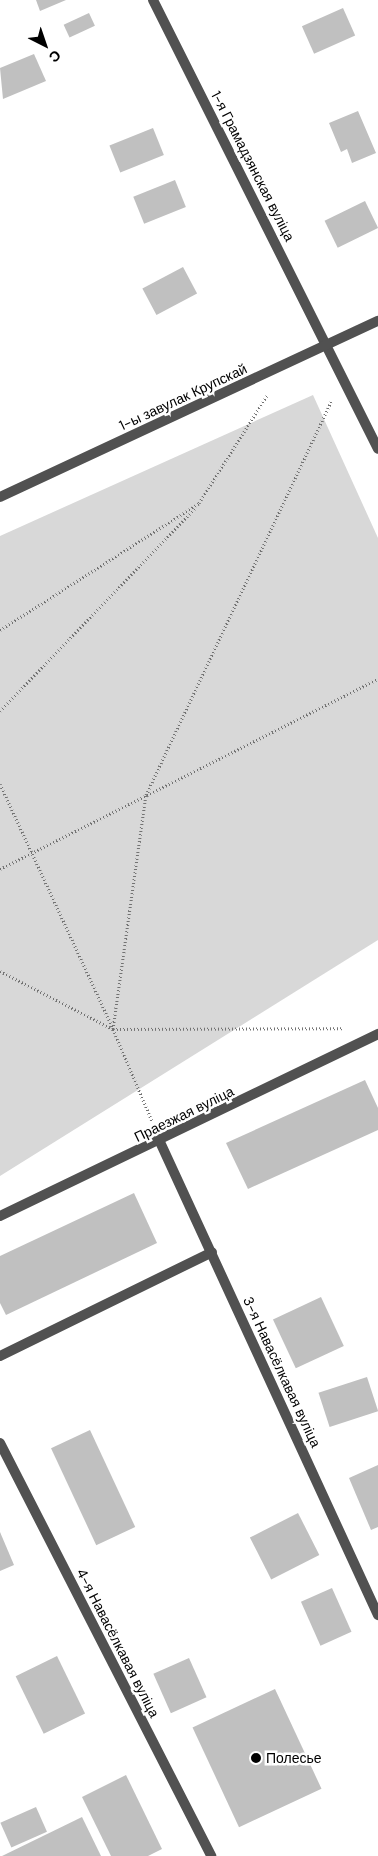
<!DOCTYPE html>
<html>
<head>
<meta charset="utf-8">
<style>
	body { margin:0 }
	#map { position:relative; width:378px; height:1856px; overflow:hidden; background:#fff; font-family:"DM Sans",sans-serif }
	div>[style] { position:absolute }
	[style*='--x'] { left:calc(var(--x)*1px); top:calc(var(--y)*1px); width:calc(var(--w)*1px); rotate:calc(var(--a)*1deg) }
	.green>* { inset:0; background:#d8d8d8 }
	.building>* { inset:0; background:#c0c0c0; transform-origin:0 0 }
	.path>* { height:3px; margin-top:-1.5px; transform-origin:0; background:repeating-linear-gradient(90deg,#737373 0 1px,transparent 0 3.5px) }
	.minor>* { height:10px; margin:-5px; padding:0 5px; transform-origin:5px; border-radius:5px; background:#515151 }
	.dots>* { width:14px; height:14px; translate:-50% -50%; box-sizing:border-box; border:2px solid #fff; border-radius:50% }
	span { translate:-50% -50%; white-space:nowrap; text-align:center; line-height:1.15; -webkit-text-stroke:5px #fff; paint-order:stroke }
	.street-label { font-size:14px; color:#000 }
	.poi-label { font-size:14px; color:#000 }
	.left { translate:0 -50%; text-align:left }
	.north { position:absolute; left:20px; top:20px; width:50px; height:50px; -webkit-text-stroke:4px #fff; paint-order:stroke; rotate:139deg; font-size:14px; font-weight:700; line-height:20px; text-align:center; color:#000 }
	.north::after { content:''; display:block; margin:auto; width:18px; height:22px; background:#000; clip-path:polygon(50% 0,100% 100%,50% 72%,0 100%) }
</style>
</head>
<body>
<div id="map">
	<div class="green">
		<i style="clip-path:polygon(313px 395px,378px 538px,378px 940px,0 1176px,0 536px)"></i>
	</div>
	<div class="building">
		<i style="clip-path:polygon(36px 0,66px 0,40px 11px)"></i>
		<i style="left:343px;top:8px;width:30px;height:45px;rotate:66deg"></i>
		<i style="left:89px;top:13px;width:14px;height:28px;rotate:65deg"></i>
		<i style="clip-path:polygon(34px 54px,46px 81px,3px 99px,0 68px)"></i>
		<i style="clip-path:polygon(358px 111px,376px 153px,352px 163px,347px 149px,341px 152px,329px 123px)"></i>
		<i style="left:153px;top:128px;width:29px;height:47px;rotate:68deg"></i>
		<i style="left:175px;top:180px;width:29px;height:45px;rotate:68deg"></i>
		<i style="left:365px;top:201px;width:30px;height:45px;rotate:64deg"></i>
		<i style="left:183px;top:267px;width:30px;height:46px;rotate:62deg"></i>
		<i style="clip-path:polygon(365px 1080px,378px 1108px,378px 1130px,248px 1189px,226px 1143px)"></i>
		<i style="clip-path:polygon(134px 1193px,157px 1243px,6px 1315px,0 1303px,0 1256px)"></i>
		<i style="left:321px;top:1297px;width:54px;height:53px;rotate:65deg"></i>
		<i style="left:367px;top:1377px;width:36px;height:51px;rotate:72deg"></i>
		<i style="left:90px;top:1430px;width:107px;height:43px;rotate:65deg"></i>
		<i style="clip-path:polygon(378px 1465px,378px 1527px,371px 1530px,349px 1478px)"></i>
		<i style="left:298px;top:1513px;width:47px;height:54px;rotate:63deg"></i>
		<i style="clip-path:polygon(0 1532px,14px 1565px,0 1571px)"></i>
		<i style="left:332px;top:1588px;width:48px;height:34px;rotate:66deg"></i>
		<i style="left:57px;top:1656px;width:64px;height:46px;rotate:64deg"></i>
		<i style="left:189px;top:1658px;width:43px;height:39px;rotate:66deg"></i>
		<i style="left:275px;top:1689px;width:110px;height:91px;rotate:65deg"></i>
		<i style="clip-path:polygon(126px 1775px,162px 1849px,148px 1856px,111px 1856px,82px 1797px)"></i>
		<i style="left:36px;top:1807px;width:27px;height:39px;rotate:66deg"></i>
		<i style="clip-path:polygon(82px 1817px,101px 1856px,2px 1856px)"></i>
	</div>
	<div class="path">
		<i style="--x:0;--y:630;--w:236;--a:-32.5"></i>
		<i style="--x:199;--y:503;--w:129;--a:-57.7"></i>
		<i style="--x:0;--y:711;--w:283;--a:-46.1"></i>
		<i style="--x:0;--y:784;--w:270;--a:65.2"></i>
		<i style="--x:0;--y:869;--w:423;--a:-26.7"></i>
		<i style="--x:0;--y:971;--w:127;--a:27.2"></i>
		<i style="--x:113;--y:1029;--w:100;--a:67"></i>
		<i style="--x:113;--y:1029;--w:236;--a:-82"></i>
		<i style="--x:146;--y:795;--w:435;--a:-64.8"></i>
		<i style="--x:113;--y:1029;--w:230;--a:-0.2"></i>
	</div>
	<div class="minor">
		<i style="--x:153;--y:0;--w:502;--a:63.38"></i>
		<i style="--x:0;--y:497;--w:417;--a:-25"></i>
		<i style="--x:160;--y:1142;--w:521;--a:65.26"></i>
		<i style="--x:0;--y:1216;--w:420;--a:-25.7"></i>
		<i style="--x:0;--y:1356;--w:236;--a:-26.1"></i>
		<i style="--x:0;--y:1443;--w:464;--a:62.9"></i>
	</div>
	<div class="dots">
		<i style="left:256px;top:1758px;background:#000"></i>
	</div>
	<div class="street-label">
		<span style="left:253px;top:166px;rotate:63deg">1-я Грамадзянская вуліца</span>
		<span style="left:183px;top:397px;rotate:-25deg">1-ы завулак Крупскай</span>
		<span style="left:184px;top:1114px;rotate:-26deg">Праезжая вуліца</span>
		<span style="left:282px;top:1372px;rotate:65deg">3-я Навасёлкавая вуліца</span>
		<span style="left:118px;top:1643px;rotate:63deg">4-я Навасёлкавая вуліца</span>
	</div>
	<div class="poi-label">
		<span class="left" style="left:266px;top:1758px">Полесье</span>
	</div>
	<div class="north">С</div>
</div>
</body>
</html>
